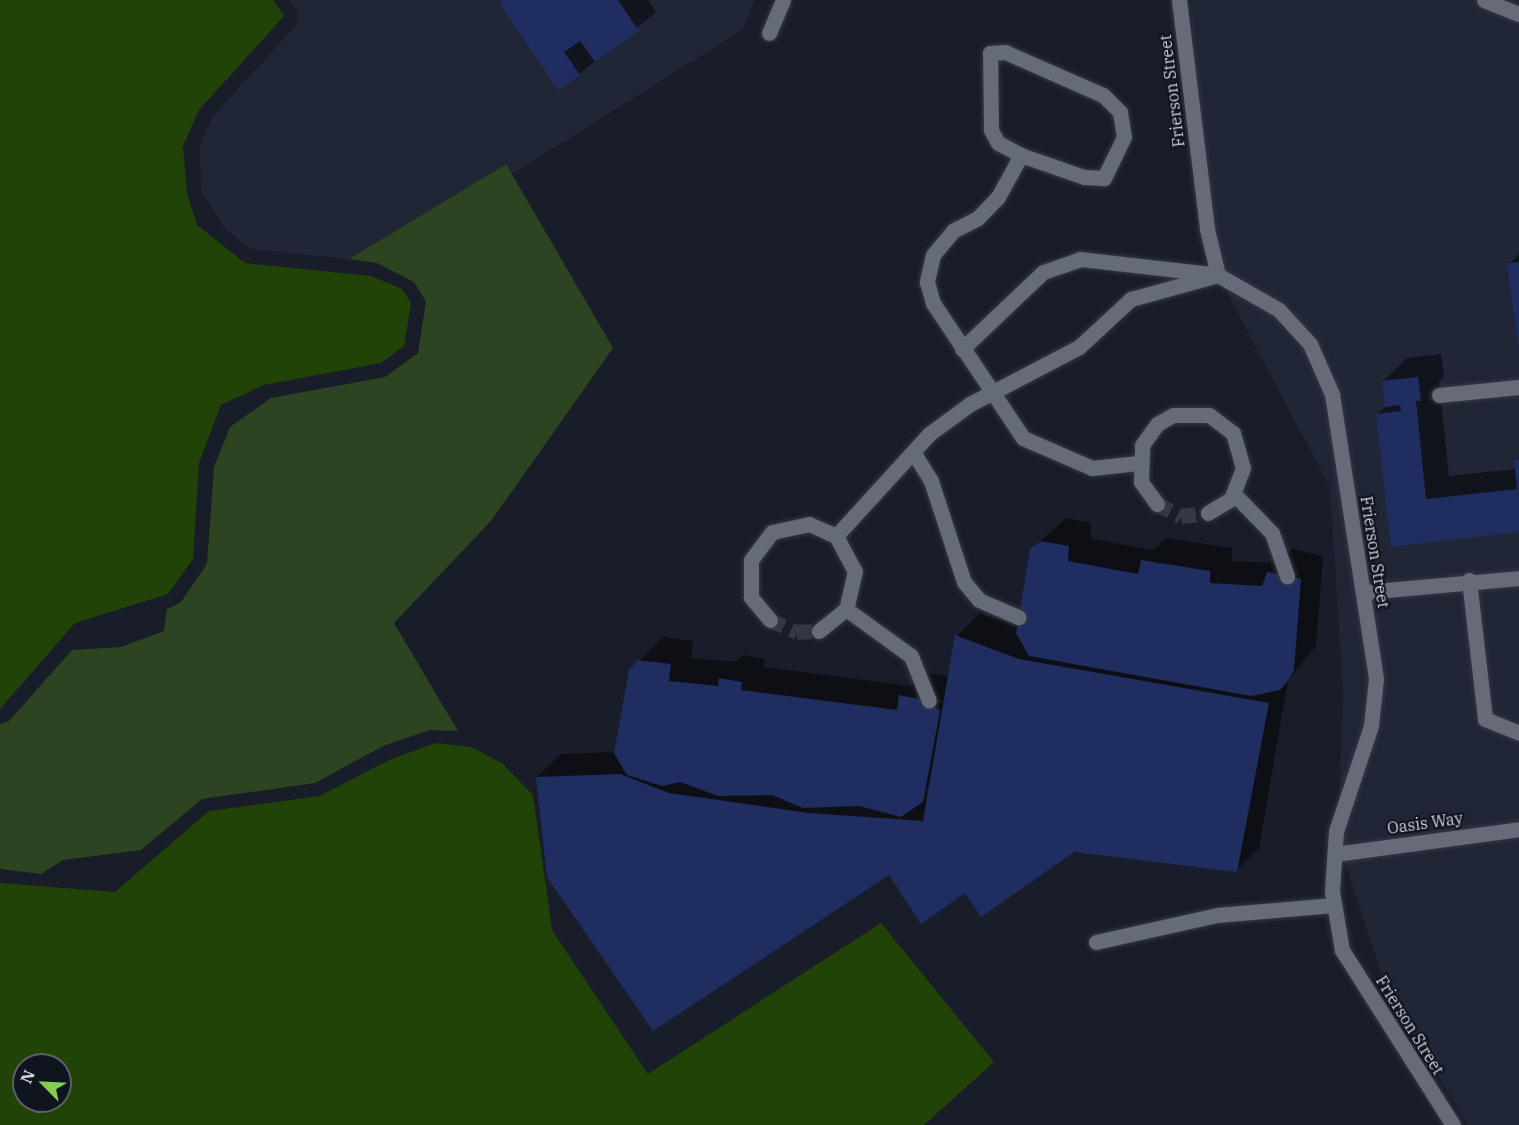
<!DOCTYPE html>
<html>
<head>
<meta charset="utf-8">
<style>
	body { margin:0 }
	#map { position:relative; width:1519px; height:1125px; overflow:hidden; background:#191d29; font-family:"IBM Plex Serif",serif }
	div>[style] { position:absolute }
	[style*='--x'] { left:calc(var(--x)*1px); top:calc(var(--y)*1px); width:calc(var(--w)*1px); rotate:calc(var(--a)*1deg) }
	.built>* { inset:0; background:#202636 }
	.green>* { inset:0; background:#2d4420 }
	.water>* { inset:0; background:#224307 }
	.shadow>* { inset:0; background:#0007 }
	.building>* { inset:0; background:#1f2d61 }
	.minor-tunnel>* { height:15px; margin-top:-7.5px; transform-origin:0; background:repeating-linear-gradient(90deg,#343844 0 15px,transparent 0 23px) }
	.roads { filter:drop-shadow(0 0 2px #363841) drop-shadow(0 0 2px #363841) }
	.minor>* { height:15px; margin:-7.5px; padding:0 7.5px; transform-origin:7.5px; border-radius:7.5px; background:#656b79 }
	span { translate:-50% -50%; white-space:nowrap; text-align:center; line-height:1.15; -webkit-text-stroke:4.5px #10141f; paint-order:stroke }
	.street-label { font-size:16px; color:#d0d3db }
	.north { position:absolute; left:12px; top:1053px; width:60px; height:60px; box-sizing:border-box; background:#10141f; border:2px solid #5d606a; border-radius:50%; rotate:294deg; font-size:16px; font-weight:700; line-height:24px; text-align:center; color:#d0d3db }
	.north::after { content:''; display:block; margin:auto; width:21px; height:27px; background:#82d04f; clip-path:polygon(50% 0,100% 100%,50% 72%,0 100%) }
</style>
</head>
<body>
<div id="map">
	<div class="built">
		<i style="clip-path:polygon(290px 0,755px 0,742px 30px,512px 174px,505px 164px,349px 259px,251px 249px,226px 230px,202px 192px,199px 149px,212px 118px,296px 25px,298px 13px)"></i>
		<i style="clip-path:polygon(1191px 0,1519px 0,1519px 1125px,1468px 1125px,1389px 997px,1338px 841px,1343px 692px,1330px 487px,1200px 242px)"></i>
	</div>
	<div class="green">
		<i style="clip-path:polygon(506px 164px,613px 348px,491px 521px,394px 623px,458px 731px,430px 730px,383px 746px,315px 783px,202px 799px,141px 850px,63px 860px,41px 874px,0 869px,0 724px,9px 721px,72px 650px,121px 647px,164px 631px,167px 609px,181px 602px,207px 564px,214px 467px,230px 427px,271px 398px,385px 377px,418px 353px,426px 301px,414px 282px,377px 263px,349px 259px)"></i>
	</div>
	<div class="water">
		<i style="clip-path:polygon(0 0,273px 0,284px 16px,199px 110px,183px 146px,187px 193px,197px 225px,245px 263px,371px 276px,402px 289px,411px 303px,404px 346px,381px 363px,264px 385px,221px 405px,199px 463px,193px 559px,168px 594px,75px 623px,0 709px)"></i>
		<i style="clip-path:polygon(evenodd,436px 743px,471px 747px,503px 764px,533px 795px,552px 930px,648px 1074px,881px 923px,994px 1062px,924px 1125px,0 1125px,0 883px,115px 892px,209px 811px,320px 796px,389px 760px,436px 743px,24px 1065px,60px 1065px,60px 1101px,24px 1101px,24px 1065px)"></i>
	</div>
	<div class="shadow">
		<i style="clip-path:polygon(504px 0,648px 0,656px 12px,579px 74px)"></i>
		<i style="clip-path:polygon(1519px 254px,1519px 339px,1509px 264px)"></i>
		<i style="clip-path:polygon(1441px 354px,1444px 376px,1439px 381px,1449px 476px,1516px 469px,1519px 457px,1519px 531px,1392px 546px,1378px 414px,1386px 406px,1383px 381px,1407px 358px)"></i>
		<i style="clip-path:polygon(evenodd,1066px 518px,1091px 523px,1091px 539px,1154px 550px,1166px 538px,1232px 548px,1232px 561px,1278px 563px,1292px 549px,1323px 556px,1316px 646px,1288px 680px,1259px 848px,1236px 871px,1074px 851px,965px 891px,537px 777px,561px 754px,616px 752px,639px 661px,663px 637px,693px 641px,691px 658px,736px 662px,744px 655px,765px 659px,764px 667px,910px 686px,924px 672px,950px 677px,957px 636px,980px 613px,1019px 627px,1031px 550px,1066px 518px,932px 783px,928px 793px,925px 793px,932px 783px)"></i>
	</div>
	<div class="building">
		<i style="clip-path:polygon(503px 0,618px 0,639px 31px,595px 62px,580px 41px,564px 52px,580px 75px,558px 90px,499px 3px)"></i>
		<i style="clip-path:polygon(1519px 262px,1519px 344px,1518px 344px,1507px 263px)"></i>
		<i style="clip-path:polygon(1418px 377px,1421px 401px,1416px 401px,1426px 499px,1517px 489px,1514px 461px,1519px 460px,1519px 532px,1391px 547px,1376px 414px,1401px 411px,1400px 405px,1385px 407px,1382px 381px)"></i>
		<i style="clip-path:polygon(1041px 541px,1069px 546px,1068px 561px,1138px 574px,1141px 560px,1210px 571px,1210px 583px,1262px 586px,1267px 572px,1301px 579px,1294px 670px,1287px 682px,1280px 690px,1251px 696px,1029px 656px,1016px 633px,1030px 549px)"></i>
		<i style="clip-path:polygon(955px 635px,1019px 659px,1269px 703px,1237px 872px,1074px 852px,981px 917px,965px 893px,921px 924px,889px 875px,653px 1031px,547px 877px,536px 777px,620px 774px,669px 793px,809px 813px,923px 821px)"></i>
		<i style="clip-path:polygon(638px 660px,671px 664px,669px 681px,718px 686px,719px 678px,742px 682px,741px 690px,897px 710px,899px 695px,929px 701px,940px 711px,923px 802px,901px 817px,859px 806px,803px 808px,772px 795px,718px 796px,680px 782px,662px 786px,627px 775px,614px 753px,629px 670px)"></i>
	</div>
	<div class="minor-tunnel">
		<i style="--x:1157;--y:504;--w:27;--a:27"></i>
		<i style="--x:1181;--y:516;--w:27;--a:-6"></i>
		<i style="--x:770;--y:620;--w:30;--a:24"></i>
		<i style="--x:797;--y:632;--w:22;--a:-3"></i>
	</div>
	<div class="roads">
		<div class="minor">
			<i style="--x:1179;--y:0;--w:231;--a:83"></i>
			<i style="--x:1207;--y:229;--w:47;--a:76.6"></i>
			<i style="--x:1218;--y:275;--w:70;--a:29.8"></i>
			<i style="--x:1279;--y:310;--w:46;--a:47.6"></i>
			<i style="--x:1310;--y:344;--w:55;--a:66.3"></i>
			<i style="--x:1332;--y:394;--w:288;--a:81.2"></i>
			<i style="--x:1376;--y:679;--w:47;--a:96.1"></i>
			<i style="--x:1371;--y:726;--w:111;--a:108.4"></i>
			<i style="--x:1336;--y:831;--w:60;--a:93.8"></i>
			<i style="--x:1332;--y:891;--w:60;--a:80.4"></i>
			<i style="--x:1342;--y:950;--w:207;--a:57.6"></i>
			<i style="--x:1484;--y:0;--w:38;--a:22"></i>
			<i style="--x:769;--y:33;--w:36;--a:-67"></i>
			<i style="--x:1021;--y:155;--w:26;--a:-152"></i>
			<i style="--x:998;--y:143;--w:15;--a:-118"></i>
			<i style="--x:991;--y:130;--w:77;--a:-90.7"></i>
			<i style="--x:990;--y:53;--w:15;--a:-4"></i>
			<i style="--x:1005;--y:52;--w:107;--a:23.7"></i>
			<i style="--x:1103;--y:95;--w:24;--a:45"></i>
			<i style="--x:1120;--y:112;--w:25;--a:81"></i>
			<i style="--x:1124;--y:137;--w:46;--a:116"></i>
			<i style="--x:1104;--y:178;--w:20;--a:-177"></i>
			<i style="--x:1084;--y:177;--w:67;--a:-160.8"></i>
			<i style="--x:1021;--y:155;--w:48;--a:118.7"></i>
			<i style="--x:998;--y:197;--w:29;--a:134"></i>
			<i style="--x:978;--y:218;--w:28;--a:153"></i>
			<i style="--x:953;--y:231;--w:31;--a:130"></i>
			<i style="--x:933;--y:255;--w:28;--a:103"></i>
			<i style="--x:927;--y:282;--w:22;--a:74"></i>
			<i style="--x:933;--y:303;--w:162;--a:56.3"></i>
			<i style="--x:1023;--y:438;--w:75;--a:23.5"></i>
			<i style="--x:1092;--y:468;--w:46;--a:-6.2"></i>
			<i style="--x:962;--y:349;--w:112;--a:-43.5"></i>
			<i style="--x:1043;--y:272;--w:39;--a:-19"></i>
			<i style="--x:1080;--y:259;--w:133;--a:6.5"></i>
			<i style="--x:1439;--y:395;--w:80;--a:-5.7"></i>
			<i style="--x:913;--y:452;--w:34;--a:58"></i>
			<i style="--x:931;--y:481;--w:106;--a:71.9"></i>
			<i style="--x:964;--y:582;--w:23;--a:50"></i>
			<i style="--x:979;--y:600;--w:43;--a:23.6"></i>
			<i style="--x:1234;--y:494;--w:54;--a:45.7"></i>
			<i style="--x:1272;--y:533;--w:46;--a:70.8"></i>
			<i style="--x:1157;--y:504;--w:27;--a:-126"></i>
			<i style="--x:1141;--y:482;--w:37;--a:-88"></i>
			<i style="--x:1142;--y:445;--w:26;--a:-54"></i>
			<i style="--x:1157;--y:424;--w:18;--a:-29"></i>
			<i style="--x:1173;--y:415;--w:36;--a:0"></i>
			<i style="--x:1209;--y:415;--w:30;--a:37"></i>
			<i style="--x:1233;--y:433;--w:36;--a:74"></i>
			<i style="--x:1243;--y:468;--w:33;--a:111"></i>
			<i style="--x:1231;--y:499;--w:27;--a:149"></i>
			<i style="--x:836;--y:536;--w:138;--a:-47.6"></i>
			<i style="--x:929;--y:434;--w:51;--a:-36.2"></i>
			<i style="--x:970;--y:404;--w:123;--a:-27.6"></i>
			<i style="--x:1079;--y:347;--w:71;--a:-42.7"></i>
			<i style="--x:1131;--y:299;--w:90;--a:-15.4"></i>
			<i style="--x:1469;--y:580;--w:140;--a:83.4"></i>
			<i style="--x:1485;--y:719;--w:37;--a:22"></i>
			<i style="--x:1363;--y:592;--w:157;--a:-5.1"></i>
			<i style="--x:846;--y:609;--w:80;--a:35.9"></i>
			<i style="--x:911;--y:656;--w:48;--a:68.2"></i>
			<i style="--x:770;--y:620;--w:30;--a:-130"></i>
			<i style="--x:751;--y:597;--w:37;--a:-90"></i>
			<i style="--x:751;--y:560;--w:35;--a:-53"></i>
			<i style="--x:772;--y:532;--w:38;--a:-12"></i>
			<i style="--x:809;--y:524;--w:30;--a:24"></i>
			<i style="--x:836;--y:536;--w:40;--a:62"></i>
			<i style="--x:855;--y:571;--w:39;--a:103"></i>
			<i style="--x:846;--y:609;--w:35;--a:141"></i>
			<i style="--x:1335;--y:854;--w:186;--a:-7.7"></i>
			<i style="--x:1096;--y:942;--w:124;--a:-12.6"></i>
			<i style="--x:1217;--y:915;--w:117;--a:-4.9"></i>
		</div>
	</div>
	<div class="street-label">
		<span style="left:1172px;top:91px;rotate:-97deg">Frierson Street</span>
		<span style="left:1375px;top:552px;rotate:81deg">Frierson Street</span>
		<span style="left:1425px;top:823px;rotate:-8deg">Oasis Way</span>
		<span style="left:1410px;top:1025px;rotate:58deg">Frierson Street</span>
	</div>
	<div class="north">N</div>
</div>
</body>
</html>
